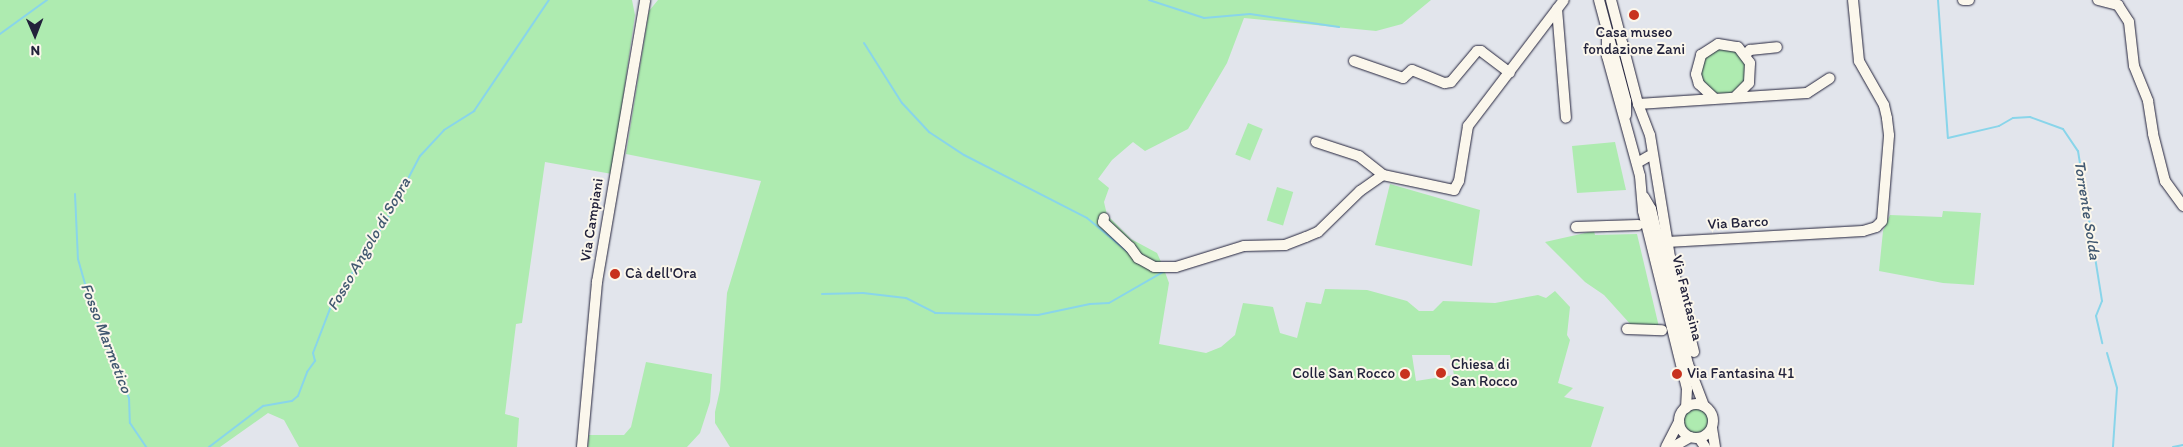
<!DOCTYPE html>
<html>
<head>
<meta charset="utf-8">
<style>
	body { margin:0 }
	#map { position:relative; width:2183px; height:447px; overflow:hidden; background:#e2e5ec; font-family:Itim,sans-serif }
	div>[style] { position:absolute }
	[style*='--x'] { left:calc(var(--x)*1px); top:calc(var(--y)*1px); width:calc(var(--w)*1px); rotate:calc(var(--a)*1deg) }
	.green>* { inset:0; background:#aeebb0; transform-origin:0 0 }
	.round { border-radius:50% }
	.stream>* { height:2px; margin:-1px; padding:0 1px; transform-origin:1px; border-radius:1px; background:#89d5ea }
	.roads { filter:drop-shadow(0 0 1px #22223b) drop-shadow(0 0 1px #22223b) }
	.minor>* { height:10px; margin:-5px; padding:0 5px; transform-origin:5px; border-radius:5px; background:#fbf7ec }
	.minor>.ring { margin:-5px; padding:0; box-sizing:content-box; background:none; border:10px solid #fbf7ec; border-radius:50% }
	.dots>* { width:14px; height:14px; translate:-50% -50%; box-sizing:border-box; border:2px solid #fbf7ec; border-radius:50% }
	span { translate:-50% -50%; white-space:nowrap; text-align:center; line-height:1.15; -webkit-text-stroke:4px #fbf7ec; paint-order:stroke }
	.poi-label { font-size:15px; color:#22223b }
	.left { translate:0 -50%; text-align:left }
	.right { translate:-100% -50%; text-align:right }
	.street-label { font-size:15px; color:#22223b }
	.water-label { font-size:16px; color:#415870; font-style:italic }
	.north { position:absolute; left:10px; top:10px; width:50px; height:50px; -webkit-text-stroke:4px #fbf7ec; paint-order:stroke; rotate:179deg; font-size:14px; font-weight:700; line-height:20px; text-align:center; color:#22223b }
	.north::after { content:''; display:block; margin:auto; width:18px; height:22px; background:#22223b; clip-path:polygon(50% 0,100% 100%,50% 72%,0 100%) }
</style>
</head>
<body>
<div id="map">
	<div class="green">
		<i style="clip-path:polygon(0 0,632px 0,635px 15px,612px 174px,545px 162px,522px 323px,516px 324px,505px 414px,519px 418px,517px 447px,299px 447px,284px 420px,268px 413px,220px 447px,0 447px)"></i>
		<i style="clip-path:polygon(evenodd,658px 0,1431px 0,1402px 24px,1376px 31px,1244px 18px,1227px 63px,1188px 129px,1145px 151px,1133px 142px,1112px 160px,1098px 179px,1109px 188px,1104px 202px,1107px 215px,1131px 239px,1157px 253px,1162px 264px,1169px 283px,1159px 344px,1206px 353px,1221px 347px,1235px 335px,1243px 303px,1273px 307px,1280px 333px,1297px 338px,1306px 302px,1321px 304px,1325px 289px,1367px 290px,1407px 301px,1419px 311px,1433px 311px,1443px 301px,1495px 303px,1538px 295px,1546px 298px,1555px 291px,1570px 307px,1567px 335px,1570px 340px,1558px 383px,1573px 388px,1564px 397px,1604px 407px,1591px 447px,730px 447px,715px 423px,715px 412px,720px 390px,727px 293px,761px 181px,626px 154px,649px 11px,658px 0,1412px 355px,1450px 355px,1454px 375px,1416px 381px,1412px 355px)"></i>
		<i class="round" style="left:1700px;top:48px;width:46px;height:46px"></i>
		<i style="left:1248px;top:123px;width:16px;height:34px;rotate:22deg"></i>
		<i style="clip-path:polygon(1615px 142px,1626px 190px,1577px 193px,1572px 146px)"></i>
		<i style="clip-path:polygon(1390px 184px,1480px 210px,1472px 266px,1375px 245px)"></i>
		<i style="left:1277px;top:187px;width:17px;height:35px;rotate:17deg"></i>
		<i style="clip-path:polygon(1943px 211px,1981px 213px,1974px 285px,1943px 283px,1879px 271px,1883px 231px,1890px 215px,1942px 217px)"></i>
		<i style="clip-path:polygon(1594px 231px,1595px 235px,1637px 234px,1659px 327px,1632px 326px,1604px 295px,1585px 282px,1545px 242px)"></i>
		<i style="clip-path:polygon(646px 362px,712px 374px,710px 402px,700px 433px,687px 447px,588px 447px,589px 435px,624px 435px,631px 427px)"></i>
		<i class="round" style="left:1684px;top:409px;width:24px;height:24px"></i>
	</div>
	<div class="stream">
		<i style="--x:1149;--y:0;--w:58;--a:18.1"></i>
		<i style="--x:1204;--y:18;--w:46;--a:-5"></i>
		<i style="--x:1250;--y:14;--w:90;--a:8.3"></i>
		<i style="--x:1938;--y:0;--w:138;--a:85.9"></i>
		<i style="--x:1948;--y:138;--w:52;--a:-13.2"></i>
		<i style="--x:1999;--y:126;--w:16;--a:-30"></i>
		<i style="--x:2013;--y:118;--w:17;--a:-3"></i>
		<i style="--x:2030;--y:117;--w:35;--a:20"></i>
		<i style="--x:2063;--y:129;--w:27;--a:56"></i>
		<i style="--x:2078;--y:151;--w:152;--a:80.9"></i>
		<i style="--x:2102;--y:301;--w:16;--a:112"></i>
		<i style="--x:2096;--y:316;--w:28;--a:77"></i>
		<i style="--x:0;--y:34;--w:58;--a:-35.9"></i>
		<i style="--x:864;--y:43;--w:71;--a:57.7"></i>
		<i style="--x:902;--y:103;--w:40;--a:47"></i>
		<i style="--x:929;--y:132;--w:42;--a:33.3"></i>
		<i style="--x:964;--y:155;--w:138;--a:27.1"></i>
		<i style="--x:1087;--y:218;--w:53;--a:39.7"></i>
		<i style="--x:75;--y:194;--w:65;--a:87.4"></i>
		<i style="--x:78;--y:259;--w:55;--a:74.2"></i>
		<i style="--x:93;--y:312;--w:93;--a:67.3"></i>
		<i style="--x:129;--y:398;--w:25;--a:88"></i>
		<i style="--x:130;--y:423;--w:29;--a:56"></i>
		<i style="--x:822;--y:294;--w:41;--a:-1.4"></i>
		<i style="--x:863;--y:293;--w:43;--a:6.6"></i>
		<i style="--x:906;--y:298;--w:33;--a:27"></i>
		<i style="--x:935;--y:313;--w:103;--a:1.1"></i>
		<i style="--x:1038;--y:315;--w:53;--a:-11.9"></i>
		<i style="--x:1090;--y:304;--w:19;--a:-3"></i>
		<i style="--x:1109;--y:303;--w:62;--a:-29.9"></i>
		<i style="--x:2107;--y:353;--w:36;--a:74"></i>
		<i style="--x:2117;--y:388;--w:59;--a:93.9"></i>
		<i style="--x:209;--y:447;--w:68;--a:-37.2"></i>
		<i style="--x:263;--y:406;--w:29;--a:-10"></i>
		<i style="--x:292;--y:401;--w:8;--a:-40"></i>
		<i style="--x:298;--y:396;--w:26;--a:-69"></i>
		<i style="--x:307;--y:372;--w:14;--a:-54"></i>
		<i style="--x:315;--y:361;--w:8;--a:-104"></i>
		<i style="--x:313;--y:353;--w:50;--a:-69"></i>
		<i style="--x:331;--y:306;--w:103;--a:-57.2"></i>
		<i style="--x:387;--y:219;--w:71;--a:-62.4"></i>
		<i style="--x:420;--y:156;--w:35;--a:-47"></i>
		<i style="--x:444;--y:130;--w:36;--a:-32"></i>
		<i style="--x:474;--y:111;--w:134;--a:-56"></i>
		<i style="--x:2173;--y:447;--w:10;--a:-11"></i>
	</div>
	<div class="roads">
		<div class="minor">
			<i style="--x:1599;--y:0;--w:105;--a:75"></i>
			<i style="--x:1626;--y:101;--w:14;--a:90"></i>
			<i style="--x:1611;--y:0;--w:107;--a:75.4"></i>
			<i style="--x:1638;--y:104;--w:33;--a:69"></i>
			<i style="--x:1650;--y:135;--w:124;--a:80.7"></i>
			<i style="--x:1670;--y:257;--w:98;--a:75.8"></i>
			<i style="--x:1963;--y:0;--w:6;--a:0"></i>
			<i style="--x:2098;--y:0;--w:21;--a:14"></i>
			<i style="--x:2118;--y:5;--w:20;--a:57"></i>
			<i style="--x:2129;--y:22;--w:44;--a:83.5"></i>
			<i style="--x:2134;--y:66;--w:38;--a:68"></i>
			<i style="--x:2148;--y:101;--w:33;--a:81"></i>
			<i style="--x:2153;--y:134;--w:49;--a:75.7"></i>
			<i style="--x:2165;--y:181;--w:31;--a:54"></i>
			<i style="--x:1557;--y:9;--w:109;--a:85.3"></i>
			<i style="--x:1607;--y:35;--w:21;--a:90"></i>
			<i style="--x:1607;--y:56;--w:124;--a:74.6"></i>
			<i style="--x:1640;--y:176;--w:35;--a:85"></i>
			<i style="--x:1643;--y:211;--w:183;--a:76.1"></i>
			<i style="--x:1687;--y:389;--w:19;--a:93"></i>
			<i style="--x:1746;--y:54;--w:6;--a:-45"></i>
			<i style="--x:1750;--y:50;--w:27;--a:-6"></i>
			<i style="--x:1354;--y:61;--w:52;--a:19.1"></i>
			<i style="--x:1403;--y:78;--w:12;--a:-42"></i>
			<i style="--x:1412;--y:70;--w:35;--a:22"></i>
			<i style="--x:1445;--y:83;--w:6;--a:-9"></i>
			<i style="--x:1451;--y:82;--w:40;--a:-50"></i>
			<i style="--x:1477;--y:51;--w:4;--a:0"></i>
			<i style="--x:1481;--y:51;--w:36;--a:37"></i>
			<i style="--x:1714;--y:98;--w:21;--a:-137"></i>
			<i style="--x:1699;--y:84;--w:10;--a:-107"></i>
			<i style="--x:1696;--y:74;--w:20;--a:-75"></i>
			<i style="--x:1701;--y:55;--w:20;--a:-33"></i>
			<i style="--x:1718;--y:44;--w:20;--a:9"></i>
			<i style="--x:1738;--y:47;--w:20;--a:53"></i>
			<i style="--x:1750;--y:63;--w:20;--a:93"></i>
			<i style="--x:1749;--y:83;--w:18;--a:135"></i>
			<i style="--x:1638;--y:104;--w:169;--a:-3.7"></i>
			<i style="--x:1807;--y:93;--w:27;--a:-33"></i>
			<i style="--x:1316;--y:142;--w:45;--a:18"></i>
			<i style="--x:1359;--y:156;--w:31;--a:38"></i>
			<i style="--x:1383;--y:175;--w:73;--a:11.9"></i>
			<i style="--x:1454;--y:190;--w:10;--a:-61"></i>
			<i style="--x:1459;--y:181;--w:56;--a:-80.7"></i>
			<i style="--x:1468;--y:126;--w:158;--a:-52.7"></i>
			<i style="--x:1637;--y:163;--w:14;--a:-30"></i>
			<i style="--x:1644;--y:197;--w:14;--a:60"></i>
			<i style="--x:1651;--y:209;--w:159;--a:76.6"></i>
			<i style="--x:1688;--y:364;--w:45;--a:69.1"></i>
			<i style="--x:1104;--y:218;--w:4;--a:104"></i>
			<i style="--x:1103;--y:222;--w:37;--a:43"></i>
			<i style="--x:1130;--y:247;--w:14;--a:54"></i>
			<i style="--x:1138;--y:258;--w:18;--a:29"></i>
			<i style="--x:1154;--y:267;--w:22;--a:0"></i>
			<i style="--x:1176;--y:267;--w:71;--a:-17.2"></i>
			<i style="--x:1244;--y:246;--w:41;--a:-1.4"></i>
			<i style="--x:1285;--y:245;--w:22;--a:-21"></i>
			<i style="--x:1306;--y:237;--w:13;--a:-23"></i>
			<i style="--x:1318;--y:232;--w:59;--a:-44.3"></i>
			<i style="--x:1360;--y:191;--w:28;--a:-35"></i>
			<i style="--x:1576;--y:227;--w:62;--a:-1.8"></i>
			<i style="--x:1667;--y:242;--w:196;--a:-3.2"></i>
			<i style="--x:1863;--y:231;--w:14;--a:-17"></i>
			<i style="--x:1876;--y:227;--w:8;--a:-45"></i>
			<i style="--x:1882;--y:221;--w:86;--a:-85.3"></i>
			<i style="--x:1889;--y:135;--w:17;--a:-97"></i>
			<i style="--x:1887;--y:118;--w:13;--a:-103"></i>
			<i style="--x:1884;--y:105;--w:51;--a:-119.6"></i>
			<i style="--x:1859;--y:61;--w:61;--a:-95.6"></i>
			<i style="--x:1627;--y:329;--w:35;--a:2"></i>
			<i class="ring" style="left:1679px;top:404px;width:24px;height:24px"></i>
			<i style="--x:1712;--y:428;--w:19;--a:81"></i>
			<i style="--x:1699;--y:438;--w:11;--a:56"></i>
			<i style="--x:582;--y:447;--w:166;--a:-84.8"></i>
			<i style="--x:597;--y:282;--w:286;--a:-80.3"></i>
			<i style="--x:1666;--y:447;--w:29;--a:-63"></i>
			<i style="--x:1673;--y:447;--w:20;--a:-30"></i>
		</div>
	</div>
	<div class="dots">
		<i style="left:1634px;top:15px;background:#c8321e"></i>
		<i style="left:615px;top:274px;background:#c8321e"></i>
		<i style="left:1441px;top:373px;background:#c8321e"></i>
		<i style="left:1405px;top:374px;background:#c8321e"></i>
		<i style="left:1677px;top:374px;background:#c8321e"></i>
	</div>
	<div class="poi-label">
		<span style="left:1634px;top:41px">Casa museo<br>fondazione Zani</span>
		<span class="left" style="left:625px;top:274px">Cà dell'Ora</span>
		<span class="left" style="left:1451px;top:373px">Chiesa di<br>San Rocco</span>
		<span class="right" style="left:1395px;top:374px">Colle San Rocco</span>
		<span class="left" style="left:1687px;top:374px">Via Fantasina 41</span>
	</div>
	<div class="street-label">
		<span style="left:592px;top:220px;rotate:-81deg">Via Campiani</span>
		<span style="left:1738px;top:223px;rotate:-3deg">Via Barco</span>
		<span style="left:1687px;top:298px;rotate:76deg">Via Fantasina</span>
	</div>
	<div class="water-label">
		<span style="left:2087px;top:210px;rotate:81deg">Torrente Solda</span>
		<span style="left:369px;top:244px;rotate:-60deg">Fosso Angolo di Sopra</span>
		<span style="left:106px;top:338px;rotate:69deg">Fosso Marmetico</span>
	</div>
	<div class="north">N</div>
</div>
</body>
</html>
